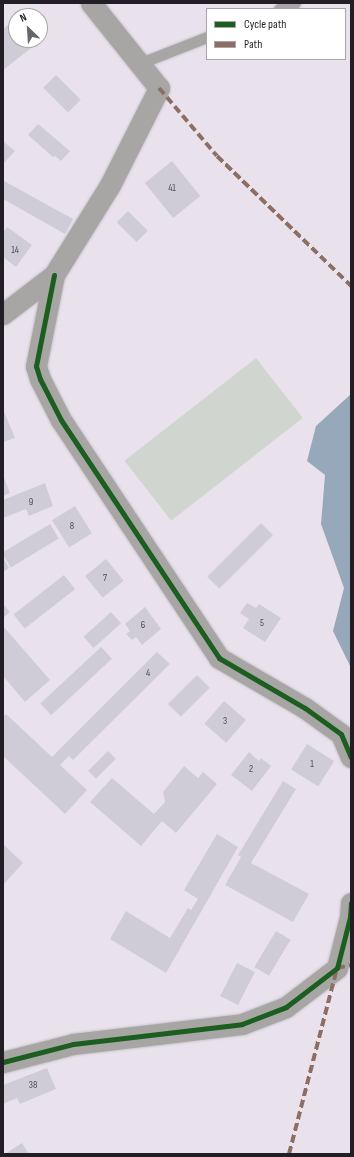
<!DOCTYPE html>
<html>
<head>
<meta charset="utf-8">
<style>
	body { margin:0 }
	#map { position:relative; width:354px; height:1157px; overflow:hidden; background:#e9e2ed; font-family:"Sofia Sans Condensed",sans-serif }
	div>[style] { position:absolute }
	[style*='--x'] { left:calc(var(--x)*1px); top:calc(var(--y)*1px); width:calc(var(--w)*1px); rotate:calc(var(--a)*1deg) }
	.green>* { inset:0; background:#d0d5d0; transform-origin:0 0 }
	.water>* { inset:0; background:#96a8ba }
	.building>* { inset:0; background:#cfccd8; transform-origin:0 0 }
	.roads { filter:drop-shadow(0 0 1px #c5c0c8) drop-shadow(0 0 1px #c5c0c8) }
	.lane>* { height:11px; margin:-5.5px; padding:0 5.5px; transform-origin:5.5px; border-radius:5.5px; background:#a8a6a5 }
	.street>* { height:21px; margin:-10.5px; padding:0 10.5px; transform-origin:10.5px; border-radius:10.5px; background:#a8a6a5 }
	.quiet>* { height:4px; margin-top:-2px; transform-origin:0; background:repeating-linear-gradient(90deg,#8d6e63 0 8px,transparent 0 12px) }
	.cycleway>* { height:5px; margin:-2.5px; padding:0 2.5px; transform-origin:2.5px; border-radius:2.5px; background:#1b5e20 }
	span { translate:-50% -50%; white-space:nowrap; text-align:center; line-height:1.15; -webkit-text-stroke:3px #fff; paint-order:stroke }
	.number-label { font-size:10px; color:#4f4a54 }
	.number-label span { -webkit-text-stroke-width:0 }
	.frame { position:absolute; inset:0; border:4px solid #231e26; pointer-events:none }
	.legend { position:absolute; left:206px; top:8px; width:140px; height:52px; box-sizing:border-box; background:#fff; border:1px solid #a7a5a8; margin:0; padding:5px 7px; list-style:none; font-size:12px; color:#231e26 }
	.legend li { display:flex; align-items:center; gap:8px; height:20px }
	.legend b { width:20px; border:1px solid #a7a5a8 }
	.north { position:absolute; left:8px; top:8px; width:40px; height:40px; box-sizing:border-box; background:#fff; border:1px solid #a7a5a8; border-radius:50%; rotate:335deg; font-size:11px; font-weight:700; line-height:16px; text-align:center; color:#231e26 }
	.north::after { content:''; display:block; margin:auto; width:14px; height:18px; background:#68636c; clip-path:polygon(50% 0,100% 100%,50% 72%,0 100%) }
</style>
</head>
<body>
<div id="map">
	<div class="green">
		<i style="left:256px;top:358px;width:76px;height:167px;rotate:52deg"></i>
	</div>
	<div class="water">
		<i style="clip-path:polygon(351px 394px,351px 668px,333px 631px,344px 588px,321px 524px,325px 475px,307px 461px,316px 426px)"></i>
	</div>
	<div class="building">
		<i style="clip-path:polygon(14px 20px,16px 22px,16px 40px,30px 40px,35px 45px,3px 70px,3px 29px)"></i>
		<i style="left:56px;top:75px;width:35px;height:18px;rotate:45deg"></i>
		<i style="clip-path:polygon(38px 124px,70px 151px,61px 161px,55px 156px,53px 157px,28px 135px)"></i>
		<i style="clip-path:polygon(3px 141px,15px 151px,3px 164px)"></i>
		<i style="left:172px;top:161px;width:45px;height:35px;rotate:51deg"></i>
		<i style="clip-path:polygon(4px 181px,73px 219px,65px 234px,3px 199px)"></i>
		<i style="left:128px;top:211px;width:28px;height:16px;rotate:45deg"></i>
		<i style="clip-path:polygon(7px 227px,32px 245px,16px 267px,3px 257px,3px 233px)"></i>
		<i style="clip-path:polygon(3px 409px,15px 438px,3px 442px)"></i>
		<i style="clip-path:polygon(3px 475px,10px 493px,3px 496px)"></i>
		<i style="clip-path:polygon(45px 483px,53px 506px,29px 516px,26px 509px,3px 518px,3px 500px)"></i>
		<i style="left:75px;top:506px;width:32px;height:27px;rotate:58deg"></i>
		<i style="left:261px;top:523px;width:17px;height:76px;rotate:45deg"></i>
		<i style="left:50px;top:524px;width:17px;height:56px;rotate:59deg"></i>
		<i style="clip-path:polygon(3px 557px,9px 568px,3px 572px)"></i>
		<i style="left:106px;top:559px;width:28px;height:27px;rotate:51deg"></i>
		<i style="left:64px;top:575px;width:18px;height:64px;rotate:52deg"></i>
		<i style="clip-path:polygon(247px 603px,256px 608px,259px 604px,281px 618px,265px 642px,243px 628px,249px 619px,240px 613px)"></i>
		<i style="clip-path:polygon(3px 604px,10px 612px,3px 618px)"></i>
		<i style="clip-path:polygon(145px 607px,161px 629px,142px 645px,136px 637px,132px 640px,126px 634px,130px 631px,125px 624px)"></i>
		<i style="left:111px;top:612px;width:15px;height:37px;rotate:48deg"></i>
		<i style="clip-path:polygon(3px 626px,50px 680px,25px 702px,3px 676px)"></i>
		<i style="left:101px;top:647px;width:16px;height:83px;rotate:47deg"></i>
		<i style="clip-path:polygon(157px 652px,170px 664px,73px 760px,69px 756px,60px 765px,87px 790px,65px 814px,3px 756px,3px 717px,6px 714px,52px 757px)"></i>
		<i style="left:197px;top:675px;width:18px;height:41px;rotate:45deg"></i>
		<i style="left:224px;top:701px;width:29px;height:30px;rotate:41deg"></i>
		<i style="left:307px;top:744px;width:32px;height:30px;rotate:32deg"></i>
		<i style="left:108px;top:751px;width:11px;height:28px;rotate:45deg"></i>
		<i style="clip-path:polygon(249px 752px,259px 761px,261px 758px,271px 766px,252px 791px,231px 775px)"></i>
		<i style="clip-path:polygon(184px 766px,198px 778px,203px 772px,217px 784px,176px 833px,162px 821px,141px 846px,90px 802px,112px 778px,154px 814px,165px 802px,163px 792px)"></i>
		<i style="clip-path:polygon(283px 781px,296px 789px,251px 863px,309px 894px,293px 922px,225px 885px,241px 857px,238px 855px)"></i>
		<i style="clip-path:polygon(217px 834px,238px 847px,166px 973px,110px 939px,126px 911px,170px 938px,188px 908px,191px 910px,198px 899px,184px 890px)"></i>
		<i style="clip-path:polygon(3px 844px,23px 863px,3px 885px)"></i>
		<i style="left:276px;top:931px;width:17px;height:42px;rotate:31deg"></i>
		<i style="left:237px;top:963px;width:20px;height:37px;rotate:27deg"></i>
		<i style="clip-path:polygon(47px 1068px,56px 1089px,20px 1104px,17px 1098px,3px 1104px,3px 1085px)"></i>
		<i style="clip-path:polygon(22px 1143px,29px 1154px,5px 1154px)"></i>
	</div>
	<div class="roads">
		<div class="lane">
			<i style="--x:279;--y:9;--w:17;--a:-21"></i>
			<i style="--x:138;--y:64;--w:74;--a:-21.4"></i>
		</div>
		<div class="street">
			<i style="--x:54;--y:275;--w:93;--a:101.2"></i>
			<i style="--x:36;--y:366;--w:14;--a:73"></i>
			<i style="--x:40;--y:379;--w:46;--a:62.9"></i>
			<i style="--x:61;--y:420;--w:286;--a:56.4"></i>
			<i style="--x:219;--y:658;--w:99;--a:30.2"></i>
			<i style="--x:305;--y:708;--w:44;--a:35.8"></i>
			<i style="--x:341;--y:734;--w:25;--a:67"></i>
			<i style="--x:3;--y:314;--w:64;--a:-37.4"></i>
			<i style="--x:54;--y:275;--w:106;--a:-58.1"></i>
			<i style="--x:110;--y:185;--w:109;--a:-63.2"></i>
			<i style="--x:159;--y:88;--w:109;--a:-128.7"></i>
			<i style="--x:3;--y:1062;--w:72;--a:-14.4"></i>
			<i style="--x:73;--y:1044;--w:170;--a:-6.7"></i>
			<i style="--x:242;--y:1024;--w:47;--a:-21.1"></i>
			<i style="--x:286;--y:1007;--w:64;--a:-37.4"></i>
			<i style="--x:337;--y:968;--w:53;--a:-75.7"></i>
			<i style="--x:350;--y:917;--w:14;--a:-86"></i>
		</div>
	</div>
	<div class="quiet">
		<i style="--x:159;--y:88;--w:89;--a:49.5"></i>
		<i style="--x:217;--y:156;--w:187;--a:44.1"></i>
		<i style="--x:289;--y:1154;--w:192;--a:-75.5"></i>
		<i style="--x:337;--y:968;--w:14;--a:-12"></i>
	</div>
	<div class="cycleway">
		<i style="--x:54;--y:275;--w:93;--a:101.2"></i>
		<i style="--x:36;--y:366;--w:14;--a:73"></i>
		<i style="--x:40;--y:379;--w:46;--a:62.9"></i>
		<i style="--x:61;--y:420;--w:286;--a:56.4"></i>
		<i style="--x:219;--y:658;--w:99;--a:30.2"></i>
		<i style="--x:305;--y:708;--w:44;--a:35.8"></i>
		<i style="--x:341;--y:734;--w:25;--a:67"></i>
		<i style="--x:3;--y:1062;--w:72;--a:-14.4"></i>
		<i style="--x:73;--y:1044;--w:170;--a:-6.7"></i>
		<i style="--x:242;--y:1024;--w:47;--a:-21.1"></i>
		<i style="--x:286;--y:1007;--w:64;--a:-37.4"></i>
		<i style="--x:337;--y:968;--w:53;--a:-75.7"></i>
		<i style="--x:350;--y:917;--w:14;--a:-86"></i>
	</div>
	<div class="number-label">
		<span style="left:172px;top:189px">41</span>
		<span style="left:15px;top:251px">14</span>
		<span style="left:31px;top:503px">9</span>
		<span style="left:72px;top:527px">8</span>
		<span style="left:105px;top:579px">7</span>
		<span style="left:262px;top:624px">5</span>
		<span style="left:143px;top:626px">6</span>
		<span style="left:148px;top:674px">4</span>
		<span style="left:225px;top:722px">3</span>
		<span style="left:312px;top:765px">1</span>
		<span style="left:251px;top:770px">2</span>
		<span style="left:33px;top:1086px">38</span>
	</div>
	<div class="frame"></div>
	<ul class="legend">
	<li><b style="height:5px;background:#1b5e20"></b>Cycle path</li>
	<li><b style="height:5px;background:#8d6e63"></b>Path</li>
	</ul>
	<div class="north">N</div>
</div>
</body>
</html>
